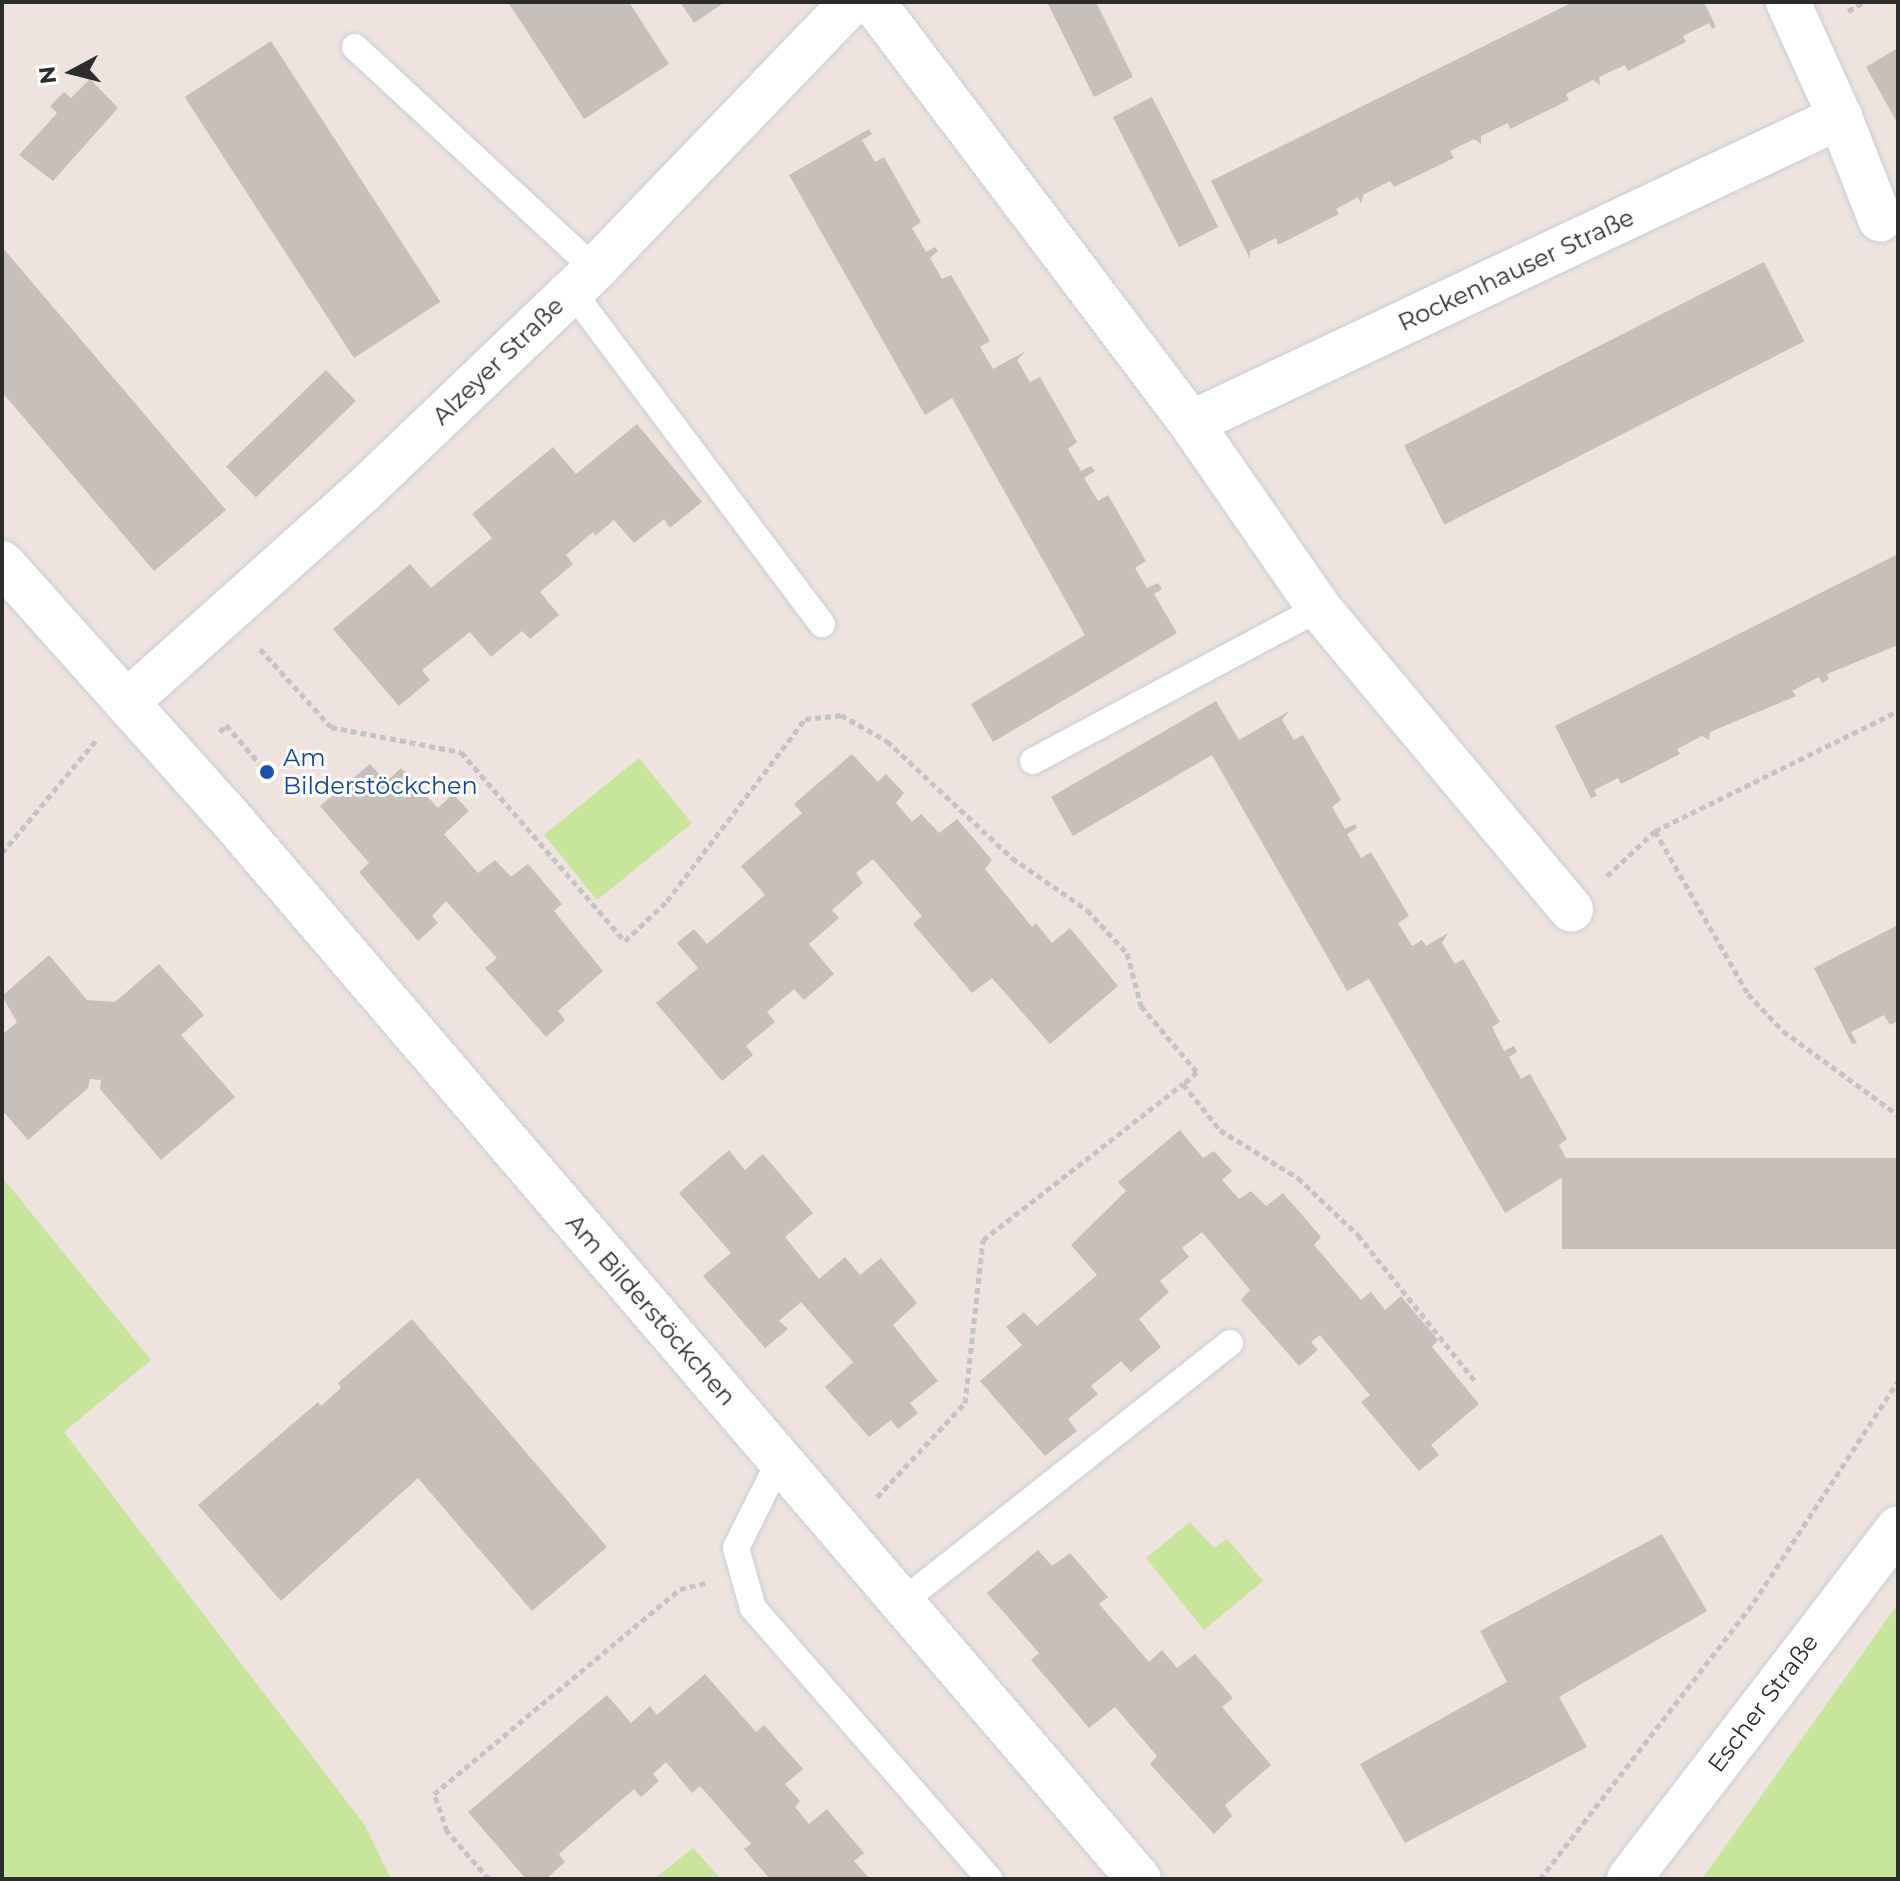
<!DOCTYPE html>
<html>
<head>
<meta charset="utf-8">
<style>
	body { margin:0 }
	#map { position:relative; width:1900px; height:1881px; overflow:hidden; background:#eee3df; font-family:Montserrat,sans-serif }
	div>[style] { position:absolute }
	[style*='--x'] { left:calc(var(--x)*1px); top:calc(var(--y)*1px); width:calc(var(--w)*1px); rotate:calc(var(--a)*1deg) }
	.green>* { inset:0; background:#c7e59b; transform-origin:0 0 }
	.building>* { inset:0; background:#c6bfba; transform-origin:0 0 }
	.path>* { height:5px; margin-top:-2.5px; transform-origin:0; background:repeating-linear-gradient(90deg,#c4c4c4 0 6px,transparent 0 10px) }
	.roads { filter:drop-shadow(0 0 2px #c7ced6) drop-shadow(0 0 2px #c7ced6) }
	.service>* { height:26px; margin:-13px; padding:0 13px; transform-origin:13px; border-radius:13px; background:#fff }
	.minor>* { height:44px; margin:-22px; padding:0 22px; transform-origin:22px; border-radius:22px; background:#fff }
	.tertiary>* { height:44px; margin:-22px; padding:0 22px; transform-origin:22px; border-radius:22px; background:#fff }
	.dots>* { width:22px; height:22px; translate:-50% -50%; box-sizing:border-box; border:4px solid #fff; border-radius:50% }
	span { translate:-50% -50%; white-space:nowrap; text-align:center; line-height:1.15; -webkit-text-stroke:6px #fff; paint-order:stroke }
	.street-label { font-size:24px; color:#2c2c2c }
	.transit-label { font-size:24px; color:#164399 }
	.left { translate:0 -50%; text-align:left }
	.frame { position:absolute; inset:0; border:4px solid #2c2c2c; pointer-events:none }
	.north { position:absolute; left:32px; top:32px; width:80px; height:80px; -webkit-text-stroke:6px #fff; paint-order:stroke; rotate:263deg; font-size:22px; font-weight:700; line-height:32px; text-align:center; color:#2c2c2c }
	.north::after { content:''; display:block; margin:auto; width:28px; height:36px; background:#2c2c2c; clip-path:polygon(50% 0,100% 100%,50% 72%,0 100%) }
</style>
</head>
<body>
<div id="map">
	<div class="green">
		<i style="left:639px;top:758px;width:84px;height:122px;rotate:51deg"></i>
		<i style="clip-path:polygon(2px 1177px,151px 1360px,64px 1432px,364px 1824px,391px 1879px,2px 1879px)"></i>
		<i style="clip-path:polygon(1190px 1522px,1214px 1548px,1227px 1539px,1263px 1581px,1204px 1630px,1146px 1558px)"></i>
		<i style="clip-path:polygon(1898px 1604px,1898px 1879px,1702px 1879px)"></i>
		<i style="clip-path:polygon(693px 1848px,721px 1879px,654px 1879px)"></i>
	</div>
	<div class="building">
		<i style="clip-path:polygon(508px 2px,629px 2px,669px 64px,584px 119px)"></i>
		<i style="clip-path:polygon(680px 2px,725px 2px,694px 23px)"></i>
		<i style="clip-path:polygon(1047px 2px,1096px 2px,1133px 77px,1094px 97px)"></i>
		<i style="clip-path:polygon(1573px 2px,1704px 2px,1716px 27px,1712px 29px,1709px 23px,1683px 36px,1686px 42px,1628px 71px,1625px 65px,1599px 77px,1600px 85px,1593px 80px,1566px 94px,1569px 100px,1510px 129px,1508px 123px,1481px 136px,1481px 144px,1474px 139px,1450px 151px,1454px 158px,1394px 187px,1390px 181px,1363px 195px,1361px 204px,1358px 197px,1336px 209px,1339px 214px,1278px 245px,1276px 238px,1250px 251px,1250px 259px,1211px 181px)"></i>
		<i style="left:271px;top:41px;width:311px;height:103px;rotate:57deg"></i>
		<i style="clip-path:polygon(1898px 48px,1898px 124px,1866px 67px)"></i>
		<i style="clip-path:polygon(90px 79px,118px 108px,53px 181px,19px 155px,57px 113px,50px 106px,64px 92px,71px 98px)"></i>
		<i style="left:1152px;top:97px;width:146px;height:44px;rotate:63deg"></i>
		<i style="clip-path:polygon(869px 129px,872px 134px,862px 140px,875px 162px,884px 157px,921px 222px,912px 228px,926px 252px,935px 247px,938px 251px,930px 258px,942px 279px,951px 275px,990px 341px,980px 347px,993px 369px,1026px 351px,1017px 360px,1030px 382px,1040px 377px,1077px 442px,1068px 449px,1081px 471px,1091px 466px,1095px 471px,1084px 478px,1098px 501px,1108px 495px,1146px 561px,1135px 568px,1147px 588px,1158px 583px,1162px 589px,1154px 594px,1177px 633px,993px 742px,971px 704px,1085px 635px,952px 398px,925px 415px,789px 175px)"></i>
		<i style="clip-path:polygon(2px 247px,226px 510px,154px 571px,2px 392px)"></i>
		<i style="left:1764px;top:262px;width:89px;height:404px;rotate:63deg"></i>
		<i style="left:326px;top:370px;width:43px;height:139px;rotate:46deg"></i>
		<i style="clip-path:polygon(637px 424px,702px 502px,670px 528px,664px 519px,634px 543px,614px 520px,595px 536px,593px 532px,566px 555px,573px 564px,540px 592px,559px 615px,530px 639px,522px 631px,491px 657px,470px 632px,422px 670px,430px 680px,399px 706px,333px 629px,410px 564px,431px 588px,492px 538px,472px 514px,553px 447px,576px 474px)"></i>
		<i style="clip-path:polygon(1898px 554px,1898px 645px,1827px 674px,1829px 679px,1822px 683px,1819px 677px,1792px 691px,1796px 696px,1710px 732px,1709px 740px,1702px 736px,1677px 749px,1680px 754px,1621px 784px,1618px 778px,1594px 790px,1597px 796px,1591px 798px,1555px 726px)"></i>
		<i style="clip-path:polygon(1216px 701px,1239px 740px,1289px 711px,1282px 720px,1294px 740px,1303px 735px,1341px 800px,1332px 807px,1345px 829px,1355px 824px,1357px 828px,1347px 834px,1361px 858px,1371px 852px,1409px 916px,1398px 923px,1412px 946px,1422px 940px,1426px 946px,1448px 933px,1442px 943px,1455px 964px,1463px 959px,1500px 1022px,1492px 1027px,1504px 1051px,1514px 1046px,1517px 1052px,1509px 1057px,1521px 1079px,1530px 1074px,1567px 1139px,1559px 1145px,1570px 1165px,1580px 1160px,1582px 1165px,1505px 1213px,1369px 979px,1347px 991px,1212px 755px,1073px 836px,1051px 797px)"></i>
		<i style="clip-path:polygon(852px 754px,878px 782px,886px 774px,904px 793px,896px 803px,912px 822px,921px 814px,939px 833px,957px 819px,992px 860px,985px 869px,1032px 927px,1036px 923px,1052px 943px,1070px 928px,1118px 986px,1050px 1044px,992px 978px,972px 993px,913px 924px,922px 916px,873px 859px,856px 873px,863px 883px,832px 910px,839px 918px,809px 944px,834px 974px,804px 1000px,794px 989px,767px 1012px,775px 1022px,746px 1046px,753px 1055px,722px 1081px,656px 1003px,698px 968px,677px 943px,694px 929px,707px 944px,765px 895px,741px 866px,802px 813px,794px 804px)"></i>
		<i style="clip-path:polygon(370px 764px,386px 782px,401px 768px,438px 808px,453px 794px,469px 811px,444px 834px,478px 873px,495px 860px,511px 877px,528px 864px,562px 904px,554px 911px,603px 971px,558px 1011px,565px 1020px,546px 1037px,485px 968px,497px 958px,446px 901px,432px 916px,438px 923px,418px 941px,359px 872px,369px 863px,320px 806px)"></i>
		<i style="clip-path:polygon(1898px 925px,1898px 1021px,1890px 1025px,1884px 1015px,1851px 1032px,1857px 1043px,1852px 1044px,1814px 968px)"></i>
		<i style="clip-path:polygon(49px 955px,87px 1000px,115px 1002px,159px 964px,204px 1015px,181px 1035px,235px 1097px,161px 1160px,100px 1089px,101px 1080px,90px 1079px,88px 1088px,28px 1140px,2px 1110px,2px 1035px,17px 1022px,2px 996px)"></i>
		<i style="clip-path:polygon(1180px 1130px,1203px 1158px,1214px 1151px,1232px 1171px,1222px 1180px,1239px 1199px,1251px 1191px,1266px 1206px,1283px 1193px,1321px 1237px,1314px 1245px,1361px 1300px,1371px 1292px,1385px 1310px,1401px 1296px,1438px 1340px,1432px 1347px,1479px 1404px,1431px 1445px,1439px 1455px,1419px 1471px,1361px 1402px,1370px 1395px,1320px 1335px,1311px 1342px,1318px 1350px,1299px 1366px,1241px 1300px,1250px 1290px,1202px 1232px,1182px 1248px,1189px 1257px,1160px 1281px,1169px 1292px,1139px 1319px,1161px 1347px,1131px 1372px,1121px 1361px,1091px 1386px,1098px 1394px,1068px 1419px,1077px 1431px,1045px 1456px,980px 1381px,1022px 1345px,1006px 1327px,1024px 1312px,1037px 1326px,1097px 1275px,1071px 1245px,1126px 1191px,1118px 1182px)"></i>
		<i style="clip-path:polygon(729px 1150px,745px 1170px,763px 1154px,813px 1213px,785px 1237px,819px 1279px,845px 1257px,860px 1275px,881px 1258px,917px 1303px,893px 1325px,938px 1381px,910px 1403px,918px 1413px,898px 1429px,891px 1420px,869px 1437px,825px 1387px,853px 1362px,801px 1302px,779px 1321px,788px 1329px,765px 1348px,703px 1276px,731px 1253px,679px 1193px)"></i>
		<i style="left:1898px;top:1158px;width:91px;height:336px;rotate:90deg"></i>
		<i style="clip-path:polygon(412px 1319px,607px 1547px,532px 1611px,418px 1478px,281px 1601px,198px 1505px,318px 1402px,321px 1406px,341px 1388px,338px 1383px)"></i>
		<i style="clip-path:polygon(1662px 1534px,1707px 1611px,1559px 1697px,1587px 1747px,1405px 1843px,1360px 1764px,1507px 1682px,1480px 1631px)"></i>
		<i style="clip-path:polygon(1038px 1550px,1052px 1566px,1070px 1553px,1108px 1597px,1099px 1604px,1149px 1662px,1162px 1650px,1177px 1668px,1195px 1654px,1233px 1698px,1222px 1707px,1271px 1765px,1225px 1805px,1232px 1816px,1214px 1834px,1150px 1764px,1157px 1756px,1115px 1707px,1089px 1728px,1031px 1660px,1039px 1653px,987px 1593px)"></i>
		<i style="clip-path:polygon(705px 1674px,756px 1732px,764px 1725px,803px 1769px,785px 1784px,800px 1801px,795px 1807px,809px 1824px,827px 1809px,864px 1853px,854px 1861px,870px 1879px,770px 1879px,744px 1849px,751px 1844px,700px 1786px,692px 1793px,666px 1762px,653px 1774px,659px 1781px,641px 1797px,634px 1789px,559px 1854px,565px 1862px,546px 1879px,526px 1879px,468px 1812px,607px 1695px,631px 1723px,650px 1706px,657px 1715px)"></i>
	</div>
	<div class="path">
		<i style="--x:1848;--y:11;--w:18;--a:-29"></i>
		<i style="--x:260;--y:649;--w:105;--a:47.7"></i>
		<i style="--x:331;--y:727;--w:132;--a:10.9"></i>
		<i style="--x:461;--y:752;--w:250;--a:49.1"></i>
		<i style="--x:625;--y:941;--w:58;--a:-43.6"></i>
		<i style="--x:667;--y:901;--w:228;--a:-52.8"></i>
		<i style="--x:805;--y:719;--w:36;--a:-6"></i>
		<i style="--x:841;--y:715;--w:53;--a:29.5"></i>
		<i style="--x:887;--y:741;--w:171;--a:43.1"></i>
		<i style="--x:1012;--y:858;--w:91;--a:34.7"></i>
		<i style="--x:1087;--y:910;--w:59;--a:47.1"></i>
		<i style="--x:1127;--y:953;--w:55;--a:75.2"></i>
		<i style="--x:1141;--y:1006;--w:87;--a:49.7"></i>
		<i style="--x:1197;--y:1072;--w:18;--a:139"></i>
		<i style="--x:1183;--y:1084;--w:59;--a:51.2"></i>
		<i style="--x:1220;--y:1130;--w:92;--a:31.6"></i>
		<i style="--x:1298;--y:1178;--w:83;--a:43.5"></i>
		<i style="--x:1358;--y:1235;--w:187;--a:51.3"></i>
		<i style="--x:220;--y:732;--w:9;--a:-49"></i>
		<i style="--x:226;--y:725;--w:62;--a:48.9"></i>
		<i style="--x:1655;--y:831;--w:188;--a:60.3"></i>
		<i style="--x:1748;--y:994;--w:51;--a:46.6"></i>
		<i style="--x:1783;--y:1031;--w:142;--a:36.1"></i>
		<i style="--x:2;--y:853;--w:147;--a:-50.2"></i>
		<i style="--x:1607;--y:876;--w:66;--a:-43.2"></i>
		<i style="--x:1655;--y:831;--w:271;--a:-26.3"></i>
		<i style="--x:877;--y:1497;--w:129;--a:-46.9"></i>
		<i style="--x:965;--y:1403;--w:164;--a:-83.7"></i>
		<i style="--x:983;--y:1240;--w:254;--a:-38"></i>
		<i style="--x:489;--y:1879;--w:64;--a:-131.2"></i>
		<i style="--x:447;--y:1831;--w:39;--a:-109"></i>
		<i style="--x:434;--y:1794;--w:320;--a:-39.8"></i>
		<i style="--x:680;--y:1589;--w:26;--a:-13"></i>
		<i style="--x:1540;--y:1879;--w:350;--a:-52.3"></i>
		<i style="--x:1754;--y:1602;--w:264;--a:-56.9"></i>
	</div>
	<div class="roads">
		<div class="service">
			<i style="--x:355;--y:47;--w:327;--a:42.8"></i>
			<i style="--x:571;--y:290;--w:418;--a:53.1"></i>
			<i style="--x:1033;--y:761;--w:324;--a:-28.1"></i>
			<i style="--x:780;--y:1460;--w:98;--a:116.6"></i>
			<i style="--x:736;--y:1548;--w:62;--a:74.2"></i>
			<i style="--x:753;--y:1608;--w:359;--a:48.9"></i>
			<i style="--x:902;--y:1602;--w:418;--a:-38.3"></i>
		</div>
		<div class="minor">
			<i style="--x:873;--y:2;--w:528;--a:52.93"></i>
			<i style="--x:1191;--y:423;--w:225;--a:55.3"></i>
			<i style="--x:1319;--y:608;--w:393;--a:50.1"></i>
			<i style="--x:1788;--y:2;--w:126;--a:65.7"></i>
			<i style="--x:1191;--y:423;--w:718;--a:-25.24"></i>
			<i style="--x:1840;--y:117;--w:110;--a:68.6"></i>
			<i style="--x:127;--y:702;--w:317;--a:-41.8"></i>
			<i style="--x:363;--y:491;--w:321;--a:-43.7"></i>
			<i style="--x:595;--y:269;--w:371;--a:-46.1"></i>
		</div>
		<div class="tertiary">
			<i style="--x:2;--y:563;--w:334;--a:48.2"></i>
			<i style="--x:225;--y:812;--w:1405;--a:49.42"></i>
			<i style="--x:1629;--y:1879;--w:442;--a:-52.5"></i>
		</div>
	</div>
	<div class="dots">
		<i style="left:267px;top:772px;background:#1a4fb4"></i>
	</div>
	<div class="street-label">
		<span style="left:1516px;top:270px;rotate:-25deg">Rockenhauser Straße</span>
		<span style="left:498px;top:361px;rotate:-44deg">Alzeyer Straße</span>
		<span style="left:651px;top:1310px;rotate:49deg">Am Bilderstöckchen</span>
		<span style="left:1763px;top:1703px;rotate:-53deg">Escher Straße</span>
	</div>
	<div class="transit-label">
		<span class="left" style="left:283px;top:772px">Am<br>Bilderstöckchen</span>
	</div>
	<div class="frame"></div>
	<div class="north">N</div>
</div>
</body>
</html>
